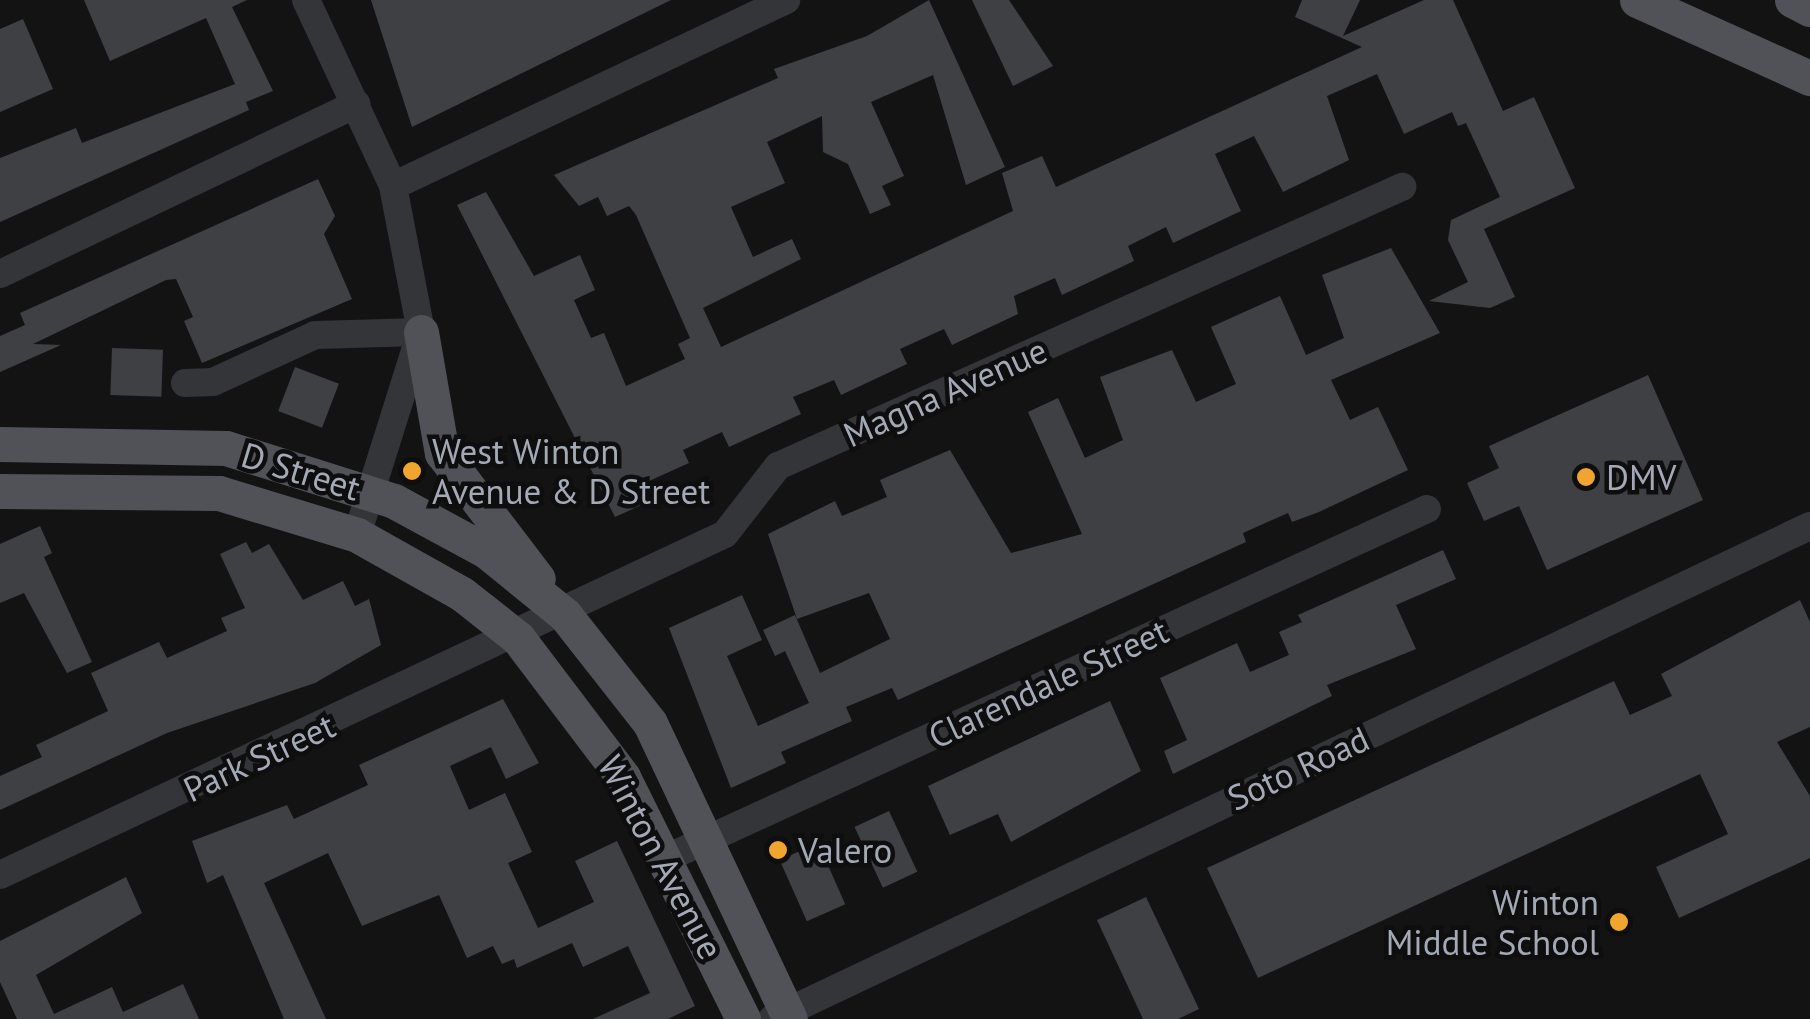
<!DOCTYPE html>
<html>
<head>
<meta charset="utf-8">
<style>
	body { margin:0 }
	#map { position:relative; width:1810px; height:1019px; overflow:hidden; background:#131314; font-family:"PT Sans",sans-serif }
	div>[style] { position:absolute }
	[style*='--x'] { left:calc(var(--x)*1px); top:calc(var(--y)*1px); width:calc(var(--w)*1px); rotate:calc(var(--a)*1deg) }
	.building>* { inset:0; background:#3f4044; transform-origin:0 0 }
	.minor>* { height:28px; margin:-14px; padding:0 14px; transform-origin:14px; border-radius:14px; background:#343539 }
	.major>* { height:35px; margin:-17.5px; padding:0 17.5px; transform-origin:17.5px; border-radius:17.5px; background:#505258 }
	.dots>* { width:28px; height:28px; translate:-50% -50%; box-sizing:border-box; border:5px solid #0e0e0f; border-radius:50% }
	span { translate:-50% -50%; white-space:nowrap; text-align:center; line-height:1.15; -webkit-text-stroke:9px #0e0e0f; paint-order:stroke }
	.street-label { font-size:35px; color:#a4aab5 }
	.poi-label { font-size:35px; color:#a4aab5 }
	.left { translate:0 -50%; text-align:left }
	.right { translate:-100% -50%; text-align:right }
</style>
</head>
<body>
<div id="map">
	<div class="building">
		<i style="clip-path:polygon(84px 0,247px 0,232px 7px,273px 91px,246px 102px,249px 110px,0 222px,0 158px,76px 128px,82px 143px,235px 84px,206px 18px,110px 61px)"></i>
		<i style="clip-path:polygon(371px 0,671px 0,412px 127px)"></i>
		<i style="clip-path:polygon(929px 0,1005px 167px,966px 185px,933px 75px,871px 102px,904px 176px,882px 186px,891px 205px,870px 214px,848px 164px,823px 152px,822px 116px,767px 142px,785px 183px,731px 207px,753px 257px,792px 239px,801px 259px,703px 308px,721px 347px,1013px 211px,1002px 173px,1042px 156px,1056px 187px,1362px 47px,1295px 17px,1302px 0,1360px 0,1343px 36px,1424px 0,1453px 0,1503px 111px,1534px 97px,1575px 188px,1484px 229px,1515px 297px,1490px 308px,1429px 301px,1468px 282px,1448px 240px,1451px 220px,1500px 197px,1466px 123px,1458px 126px,1452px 112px,1404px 134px,1377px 74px,1327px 96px,1349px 160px,1283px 192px,1254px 136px,1215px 154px,1241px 211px,1173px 243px,1166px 227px,1128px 246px,1134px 261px,1062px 295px,1055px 278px,1014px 296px,1018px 314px,952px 345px,944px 329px,900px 349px,907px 364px,841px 395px,834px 380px,793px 397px,801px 414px,729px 447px,722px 432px,683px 450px,689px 463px,638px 486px,646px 503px,615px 517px,457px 205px,486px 192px,534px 276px,580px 255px,595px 290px,574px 300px,591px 338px,604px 333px,626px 386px,685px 359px,678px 344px,690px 338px,636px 215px,629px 206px,607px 216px,598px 197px,579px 206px,554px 175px,778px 78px,774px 69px,867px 36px)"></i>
		<i style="clip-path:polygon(972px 0,1009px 0,1053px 66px,1013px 86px)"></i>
		<i style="clip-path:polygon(23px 19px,53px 89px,0 112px,0 29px)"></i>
		<i style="clip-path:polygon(318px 179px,335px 216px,324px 234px,352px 299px,202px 363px,184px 321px,193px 317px,176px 279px,166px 280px,33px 344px,61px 345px,0 372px,0 336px,25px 325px,20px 313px)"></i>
		<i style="clip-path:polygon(1391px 248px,1440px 333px,1331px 380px,1350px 420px,1378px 407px,1408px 470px,1319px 512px,1292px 522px,1288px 513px,1243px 533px,1246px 542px,898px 700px,892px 688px,846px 707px,852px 721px,781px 752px,786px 763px,731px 788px,669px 628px,742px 595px,762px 640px,727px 656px,758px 726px,809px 703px,785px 651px,775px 656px,763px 630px,795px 615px,820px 673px,890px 639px,869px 593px,797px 619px,768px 534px,835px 501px,842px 516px,887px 497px,880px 480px,950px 450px,1011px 553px,1082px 534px,1028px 412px,1058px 398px,1085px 458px,1123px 440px,1100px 377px,1172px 350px,1196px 402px,1236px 384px,1211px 327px,1280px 296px,1306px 355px,1344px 338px,1322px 275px)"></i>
		<i style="left:112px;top:348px;width:51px;height:47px;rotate:2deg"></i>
		<i style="left:295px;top:367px;width:47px;height:47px;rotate:21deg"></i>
		<i style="clip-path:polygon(1648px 375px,1703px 500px,1547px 570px,1519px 506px,1484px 521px,1467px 483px,1499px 468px,1489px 446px)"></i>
		<i style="clip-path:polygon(40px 526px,52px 553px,44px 557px,92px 662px,67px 673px,24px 593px,0 603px,0 544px)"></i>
		<i style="clip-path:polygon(246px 542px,252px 553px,269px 544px,303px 600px,343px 581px,355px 606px,369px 599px,381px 645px,315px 683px,167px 733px,0 810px,0 776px,42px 757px,36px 745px,108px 711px,91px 673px,159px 642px,167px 658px,227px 631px,221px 618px,245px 608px,220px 554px)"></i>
		<i style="clip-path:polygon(1443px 550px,1456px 579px,1396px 605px,1416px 649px,1327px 685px,1332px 696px,1173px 774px,1164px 751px,1187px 740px,1160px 678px,1237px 643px,1250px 672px,1289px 655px,1279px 632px,1302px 622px,1298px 615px)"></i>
		<i style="clip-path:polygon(1800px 600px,1810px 622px,1810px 727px,1777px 742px,1810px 796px,1810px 858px,1679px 918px,1656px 867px,1728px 834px,1700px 774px,1258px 978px,1207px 868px,1614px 681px,1630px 715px,1672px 696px,1661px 674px)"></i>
		<i style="clip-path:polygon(503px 699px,539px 763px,506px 779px,491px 747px,450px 766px,469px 810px,505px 793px,532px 852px,508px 863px,538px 928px,594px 902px,575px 861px,617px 841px,695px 1006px,668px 1019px,593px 1019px,650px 993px,628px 946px,583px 967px,572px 943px,517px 968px,514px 959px,502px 964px,493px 946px,467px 958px,439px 895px,362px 926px,328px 853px,264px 883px,326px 1019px,284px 1019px,223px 875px,207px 883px,192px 841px,287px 805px,294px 819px,368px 785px,359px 765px)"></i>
		<i style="clip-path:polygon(1110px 701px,1141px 771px,1011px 842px,998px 814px,950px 835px,928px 786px)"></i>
		<i style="left:889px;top:811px;width:67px;height:38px;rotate:65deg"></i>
		<i style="left:818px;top:843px;width:67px;height:42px;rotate:66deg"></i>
		<i style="clip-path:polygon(126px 877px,142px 913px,36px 975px,54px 1014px,112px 987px,123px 1012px,183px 984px,199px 1019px,17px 1019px,0 982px,0 941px)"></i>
		<i style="clip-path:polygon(1146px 897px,1199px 1009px,1178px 1019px,1143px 1019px,1097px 920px)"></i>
	</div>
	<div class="minor">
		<i style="--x:306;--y:0;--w:205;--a:64.9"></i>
		<i style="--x:393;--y:186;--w:149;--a:79.1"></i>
		<i style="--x:421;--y:332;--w:213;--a:107.5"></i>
		<i style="--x:393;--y:186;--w:435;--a:-25.3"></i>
		<i style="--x:0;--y:274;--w:395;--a:-25.5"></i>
		<i style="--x:185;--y:383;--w:28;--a:-2"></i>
		<i style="--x:213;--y:382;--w:112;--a:-24.7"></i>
		<i style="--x:315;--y:335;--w:106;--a:-1.6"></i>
		<i style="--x:669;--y:857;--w:834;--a:-24.66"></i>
		<i style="--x:0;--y:875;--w:801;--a:-25.19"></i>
		<i style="--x:725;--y:534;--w:86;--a:-52.1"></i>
		<i style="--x:778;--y:466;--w:684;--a:-24.09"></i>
		<i style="--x:772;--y:1019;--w:1149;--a:-25.41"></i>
	</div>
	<div class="major">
		<i style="--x:1637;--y:0;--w:190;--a:24.3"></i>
		<i style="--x:1792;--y:0;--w:20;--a:27"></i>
		<i style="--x:421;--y:332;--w:123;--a:80.2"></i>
		<i style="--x:442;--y:453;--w:158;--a:52.7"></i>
		<i style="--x:0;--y:444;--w:226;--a:1"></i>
		<i style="--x:226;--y:448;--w:176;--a:17.5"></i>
		<i style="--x:394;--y:501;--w:105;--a:28.5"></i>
		<i style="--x:486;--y:551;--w:102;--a:39"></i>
		<i style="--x:565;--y:615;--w:137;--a:51.8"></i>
		<i style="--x:650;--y:723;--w:327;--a:64.7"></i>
		<i style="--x:0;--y:491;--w:219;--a:0.5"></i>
		<i style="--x:219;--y:493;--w:144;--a:16.9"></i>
		<i style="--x:357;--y:535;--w:120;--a:29.3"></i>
		<i style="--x:462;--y:594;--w:71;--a:38.2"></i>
		<i style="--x:518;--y:638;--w:174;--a:52.9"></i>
		<i style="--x:623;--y:777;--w:270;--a:63.6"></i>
	</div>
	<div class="dots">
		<i style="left:412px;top:471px;background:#efa530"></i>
		<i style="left:1586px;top:477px;background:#efa530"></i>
		<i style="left:778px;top:850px;background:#efa530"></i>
		<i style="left:1619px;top:922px;background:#efa530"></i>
	</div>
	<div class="street-label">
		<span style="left:945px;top:392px;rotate:-24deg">Magna Avenue</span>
		<span style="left:301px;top:471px;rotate:17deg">D Street</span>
		<span style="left:1048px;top:683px;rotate:-25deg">Clarendale Street</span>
		<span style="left:259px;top:757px;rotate:-25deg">Park Street</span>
		<span style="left:1298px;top:768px;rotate:-25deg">Soto Road</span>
		<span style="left:661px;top:857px;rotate:62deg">Winton Avenue</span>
	</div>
	<div class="poi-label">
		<span class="left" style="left:432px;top:471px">West Winton<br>Avenue &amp; D Street</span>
		<span class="left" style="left:1606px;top:477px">DMV</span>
		<span class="left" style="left:798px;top:850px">Valero</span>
		<span class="right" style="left:1599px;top:922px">Winton<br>Middle School</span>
	</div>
</div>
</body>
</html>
